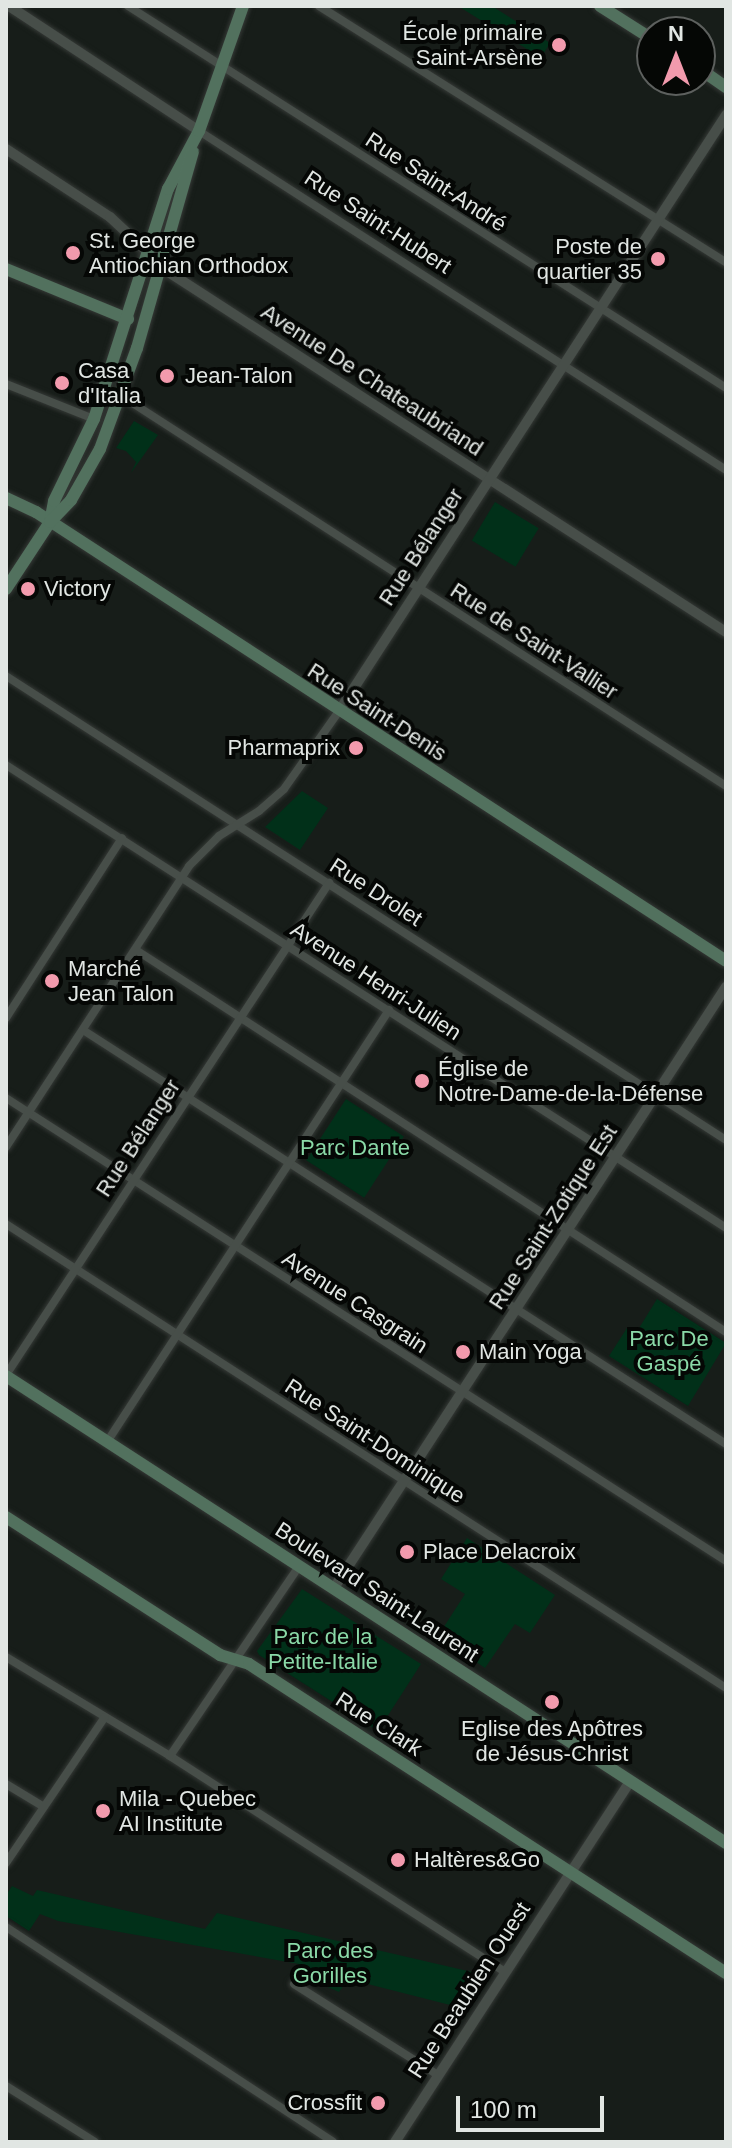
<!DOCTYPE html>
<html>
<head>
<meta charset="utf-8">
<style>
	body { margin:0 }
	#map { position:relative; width:732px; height:2148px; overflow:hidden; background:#171d19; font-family:Helvetica,sans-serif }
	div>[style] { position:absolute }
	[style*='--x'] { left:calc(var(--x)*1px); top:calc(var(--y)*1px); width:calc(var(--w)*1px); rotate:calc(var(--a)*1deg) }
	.green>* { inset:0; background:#013019; transform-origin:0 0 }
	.roads { filter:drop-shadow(0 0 2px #353936) drop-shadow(0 0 2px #353936) }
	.minor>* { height:8px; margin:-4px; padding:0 4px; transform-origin:4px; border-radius:4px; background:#474e49 }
	.tertiary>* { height:10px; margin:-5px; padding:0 5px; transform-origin:5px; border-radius:5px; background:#474e49 }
	.secondary>* { height:12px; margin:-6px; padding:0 6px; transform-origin:6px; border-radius:6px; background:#52715e }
	.dots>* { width:22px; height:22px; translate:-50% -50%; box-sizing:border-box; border:4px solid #050705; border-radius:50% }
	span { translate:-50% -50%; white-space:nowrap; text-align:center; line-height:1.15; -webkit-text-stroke:8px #050705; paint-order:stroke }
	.poi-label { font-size:22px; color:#e1e6e3 }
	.right { translate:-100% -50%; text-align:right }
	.left { translate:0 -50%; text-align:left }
	.street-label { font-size:22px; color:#e1e6e3 }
	.park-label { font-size:22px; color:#8ad9a7 }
	.frame { position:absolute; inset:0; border:8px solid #e1e6e3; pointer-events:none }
	.north { position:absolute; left:636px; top:16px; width:80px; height:80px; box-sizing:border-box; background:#050705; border:2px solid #5d605e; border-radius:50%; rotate:0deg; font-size:22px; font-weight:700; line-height:32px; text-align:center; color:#e1e6e3 }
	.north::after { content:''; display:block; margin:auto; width:28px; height:36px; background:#f29aad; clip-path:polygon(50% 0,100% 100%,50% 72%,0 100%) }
	.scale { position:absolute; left:456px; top:2096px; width:148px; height:36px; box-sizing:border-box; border:4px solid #e1e6e3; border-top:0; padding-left:10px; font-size:24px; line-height:28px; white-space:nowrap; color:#e1e6e3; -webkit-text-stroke:6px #050705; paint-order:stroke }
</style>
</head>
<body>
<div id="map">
	<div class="green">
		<i style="clip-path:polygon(458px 6px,492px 6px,550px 43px,541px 58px)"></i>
		<i style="clip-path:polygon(134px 421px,158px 435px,131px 473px,136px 462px,126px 451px,116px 448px)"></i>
		<i style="left:495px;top:502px;width:51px;height:45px;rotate:31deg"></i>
		<i style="clip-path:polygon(302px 791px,328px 808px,300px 850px,265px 827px)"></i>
		<i style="left:346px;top:1099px;width:69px;height:73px;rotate:33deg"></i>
		<i style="clip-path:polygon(657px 1299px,726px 1343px,688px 1406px,609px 1356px,627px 1328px,636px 1333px)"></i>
		<i style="clip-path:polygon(467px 1538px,555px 1595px,530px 1633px,515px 1624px,485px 1668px,438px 1636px,465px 1594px,441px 1579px)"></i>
		<i style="clip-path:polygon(302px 1589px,421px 1664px,378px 1731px,259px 1655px,257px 1651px)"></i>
		<i style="clip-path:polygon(12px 1886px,33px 1896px,37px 1890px,205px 1929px,217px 1913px,485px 1975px,465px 2005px,458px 2007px,348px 1979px,339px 1992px,298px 1974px,299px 1964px,58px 1921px,40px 1914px,29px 1931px,6px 1916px,6px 1895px)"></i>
	</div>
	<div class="roads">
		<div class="minor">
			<i style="--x:128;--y:6;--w:710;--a:32.57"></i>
			<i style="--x:319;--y:6;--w:481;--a:32.2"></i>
			<i style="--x:199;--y:131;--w:627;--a:32.75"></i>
			<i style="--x:6;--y:384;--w:95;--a:21.7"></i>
			<i style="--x:120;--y:395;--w:721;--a:32.83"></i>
			<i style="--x:6;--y:676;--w:857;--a:32.8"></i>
			<i style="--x:6;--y:765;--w:856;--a:32.74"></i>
			<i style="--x:136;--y:950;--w:703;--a:32.92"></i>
			<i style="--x:6;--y:1018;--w:214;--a:-57.2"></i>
			<i style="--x:83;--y:1030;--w:765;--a:32.78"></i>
			<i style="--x:6;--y:1098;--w:856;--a:32.74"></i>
			<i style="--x:6;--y:1147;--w:335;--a:-56.9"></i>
			<i style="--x:189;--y:866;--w:42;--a:-45"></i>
			<i style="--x:219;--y:836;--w:47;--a:-32"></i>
			<i style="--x:259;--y:811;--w:33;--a:-41"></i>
			<i style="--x:284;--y:789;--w:95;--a:-54.8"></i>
			<i style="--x:6;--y:1224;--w:857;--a:32.8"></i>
			<i style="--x:6;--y:1375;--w:589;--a:-56.71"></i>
			<i style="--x:107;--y:1442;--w:516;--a:-56.86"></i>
			<i style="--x:6;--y:1657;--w:192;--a:31.1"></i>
			<i style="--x:170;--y:1756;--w:399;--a:32.8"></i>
			<i style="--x:170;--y:1756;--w:230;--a:-55.8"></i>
			<i style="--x:6;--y:1784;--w:44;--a:31.2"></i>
			<i style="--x:6;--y:1863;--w:176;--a:-55.9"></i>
			<i style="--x:6;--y:1927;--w:391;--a:33.3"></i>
			<i style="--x:294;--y:1984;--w:170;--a:32.3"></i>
			<i style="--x:6;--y:2086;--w:105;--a:32.2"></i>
		</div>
		<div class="tertiary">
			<i style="--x:9;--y:6;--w:227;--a:33.3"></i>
			<i style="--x:6;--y:149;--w:124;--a:33.2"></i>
			<i style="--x:110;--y:217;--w:82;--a:43"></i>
			<i style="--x:170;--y:273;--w:662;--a:32.85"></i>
			<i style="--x:339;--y:711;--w:711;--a:-57"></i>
			<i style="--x:334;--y:1588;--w:718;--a:-56.89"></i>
			<i style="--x:395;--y:2142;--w:431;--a:-56.9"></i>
		</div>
		<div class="secondary">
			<i style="--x:600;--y:6;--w:62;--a:32.4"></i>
			<i style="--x:700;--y:69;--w:32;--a:35"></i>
			<i style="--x:6;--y:269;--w:132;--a:22.3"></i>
			<i style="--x:6;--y:498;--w:33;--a:25"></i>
			<i style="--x:36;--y:512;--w:823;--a:33.05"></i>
			<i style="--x:50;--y:522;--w:21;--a:-79"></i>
			<i style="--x:54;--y:501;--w:91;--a:-64"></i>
			<i style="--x:94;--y:419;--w:242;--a:-72.2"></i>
			<i style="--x:168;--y:189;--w:66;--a:-61.9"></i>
			<i style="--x:199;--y:131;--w:133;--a:-70.6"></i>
			<i style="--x:6;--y:589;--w:80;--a:-56.7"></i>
			<i style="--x:50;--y:522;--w:30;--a:-46"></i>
			<i style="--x:71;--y:500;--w:59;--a:-60.4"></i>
			<i style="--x:100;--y:449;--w:108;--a:-69.9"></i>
			<i style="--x:137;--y:348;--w:204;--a:-74.1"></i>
			<i style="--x:6;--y:1376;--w:858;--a:32.97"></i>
			<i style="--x:6;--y:1517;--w:255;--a:32.8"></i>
			<i style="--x:220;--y:1655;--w:30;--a:17"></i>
			<i style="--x:249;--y:1664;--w:568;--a:32.94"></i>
		</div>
	</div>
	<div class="dots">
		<i style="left:559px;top:45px;background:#f29aad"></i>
		<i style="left:73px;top:253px;background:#f29aad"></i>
		<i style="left:658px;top:259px;background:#f29aad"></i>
		<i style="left:167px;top:376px;background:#f29aad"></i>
		<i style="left:62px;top:383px;background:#f29aad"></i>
		<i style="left:28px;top:589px;background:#f29aad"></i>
		<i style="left:356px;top:748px;background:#f29aad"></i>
		<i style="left:52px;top:981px;background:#f29aad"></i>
		<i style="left:422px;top:1081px;background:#f29aad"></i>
		<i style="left:463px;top:1352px;background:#f29aad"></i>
		<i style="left:407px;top:1552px;background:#f29aad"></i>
		<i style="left:552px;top:1702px;background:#f29aad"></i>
		<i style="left:103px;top:1811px;background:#f29aad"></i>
		<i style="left:398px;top:1860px;background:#f29aad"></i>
		<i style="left:378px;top:2103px;background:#f29aad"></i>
	</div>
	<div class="poi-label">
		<span class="right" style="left:543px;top:45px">École primaire<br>Saint-Arsène</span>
		<span class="left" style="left:89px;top:253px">St. George<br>Antiochian Orthodox</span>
		<span class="right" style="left:642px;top:259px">Poste de<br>quartier 35</span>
		<span class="left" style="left:78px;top:383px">Casa<br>d'Italia</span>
		<span class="left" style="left:185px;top:376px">Jean-Talon</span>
		<span class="left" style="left:44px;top:589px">Victory</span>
		<span class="right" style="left:340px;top:748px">Pharmaprix</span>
		<span class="left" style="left:68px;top:981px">Marché<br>Jean Talon</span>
		<span class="left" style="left:438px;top:1081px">Église de<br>Notre-Dame-de-la-Défense</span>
		<span class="left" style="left:479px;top:1352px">Main Yoga</span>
		<span class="left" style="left:423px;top:1552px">Place Delacroix</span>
		<span style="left:552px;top:1741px">Eglise des Apôtres<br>de Jésus-Christ</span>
		<span class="left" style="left:119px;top:1811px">Mila - Quebec<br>AI Institute</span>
		<span class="left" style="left:414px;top:1860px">Haltères&amp;Go</span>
		<span class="right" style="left:362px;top:2103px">Crossfit</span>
	</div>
	<div class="street-label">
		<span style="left:436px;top:182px;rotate:33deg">Rue Saint-André</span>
		<span style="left:378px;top:222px;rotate:33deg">Rue Saint-Hubert</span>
		<span style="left:372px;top:380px;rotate:33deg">Avenue De Chateaubriand</span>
		<span style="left:421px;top:547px;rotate:-57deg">Rue Bélanger</span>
		<span style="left:534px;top:641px;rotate:33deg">Rue de Saint-Vallier</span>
		<span style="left:377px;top:712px;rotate:33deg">Rue Saint-Denis</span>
		<span style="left:376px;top:892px;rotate:33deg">Rue Drolet</span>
		<span style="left:376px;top:981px;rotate:33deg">Avenue Henri-Julien</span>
		<span style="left:138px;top:1138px;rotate:-57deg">Rue Bélanger</span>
		<span style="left:553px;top:1217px;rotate:-57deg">Rue Saint-Zotique Est</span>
		<span style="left:355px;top:1302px;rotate:33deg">Avenue Casgrain</span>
		<span style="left:375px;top:1441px;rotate:33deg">Rue Saint-Dominique</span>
		<span style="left:377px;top:1592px;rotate:33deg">Boulevard Saint-Laurent</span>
		<span style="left:379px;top:1724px;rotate:33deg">Rue Clark</span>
		<span style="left:469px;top:1990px;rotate:-57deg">Rue Beaubien Ouest</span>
	</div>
	<div class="park-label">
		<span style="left:355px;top:1148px">Parc Dante</span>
		<span style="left:669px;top:1351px">Parc De<br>Gaspé</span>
		<span style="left:323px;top:1649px">Parc de la<br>Petite-Italie</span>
		<span style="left:330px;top:1963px">Parc des<br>Gorilles</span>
	</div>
	<div class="frame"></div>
	<div class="north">N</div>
	<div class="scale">100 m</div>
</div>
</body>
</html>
